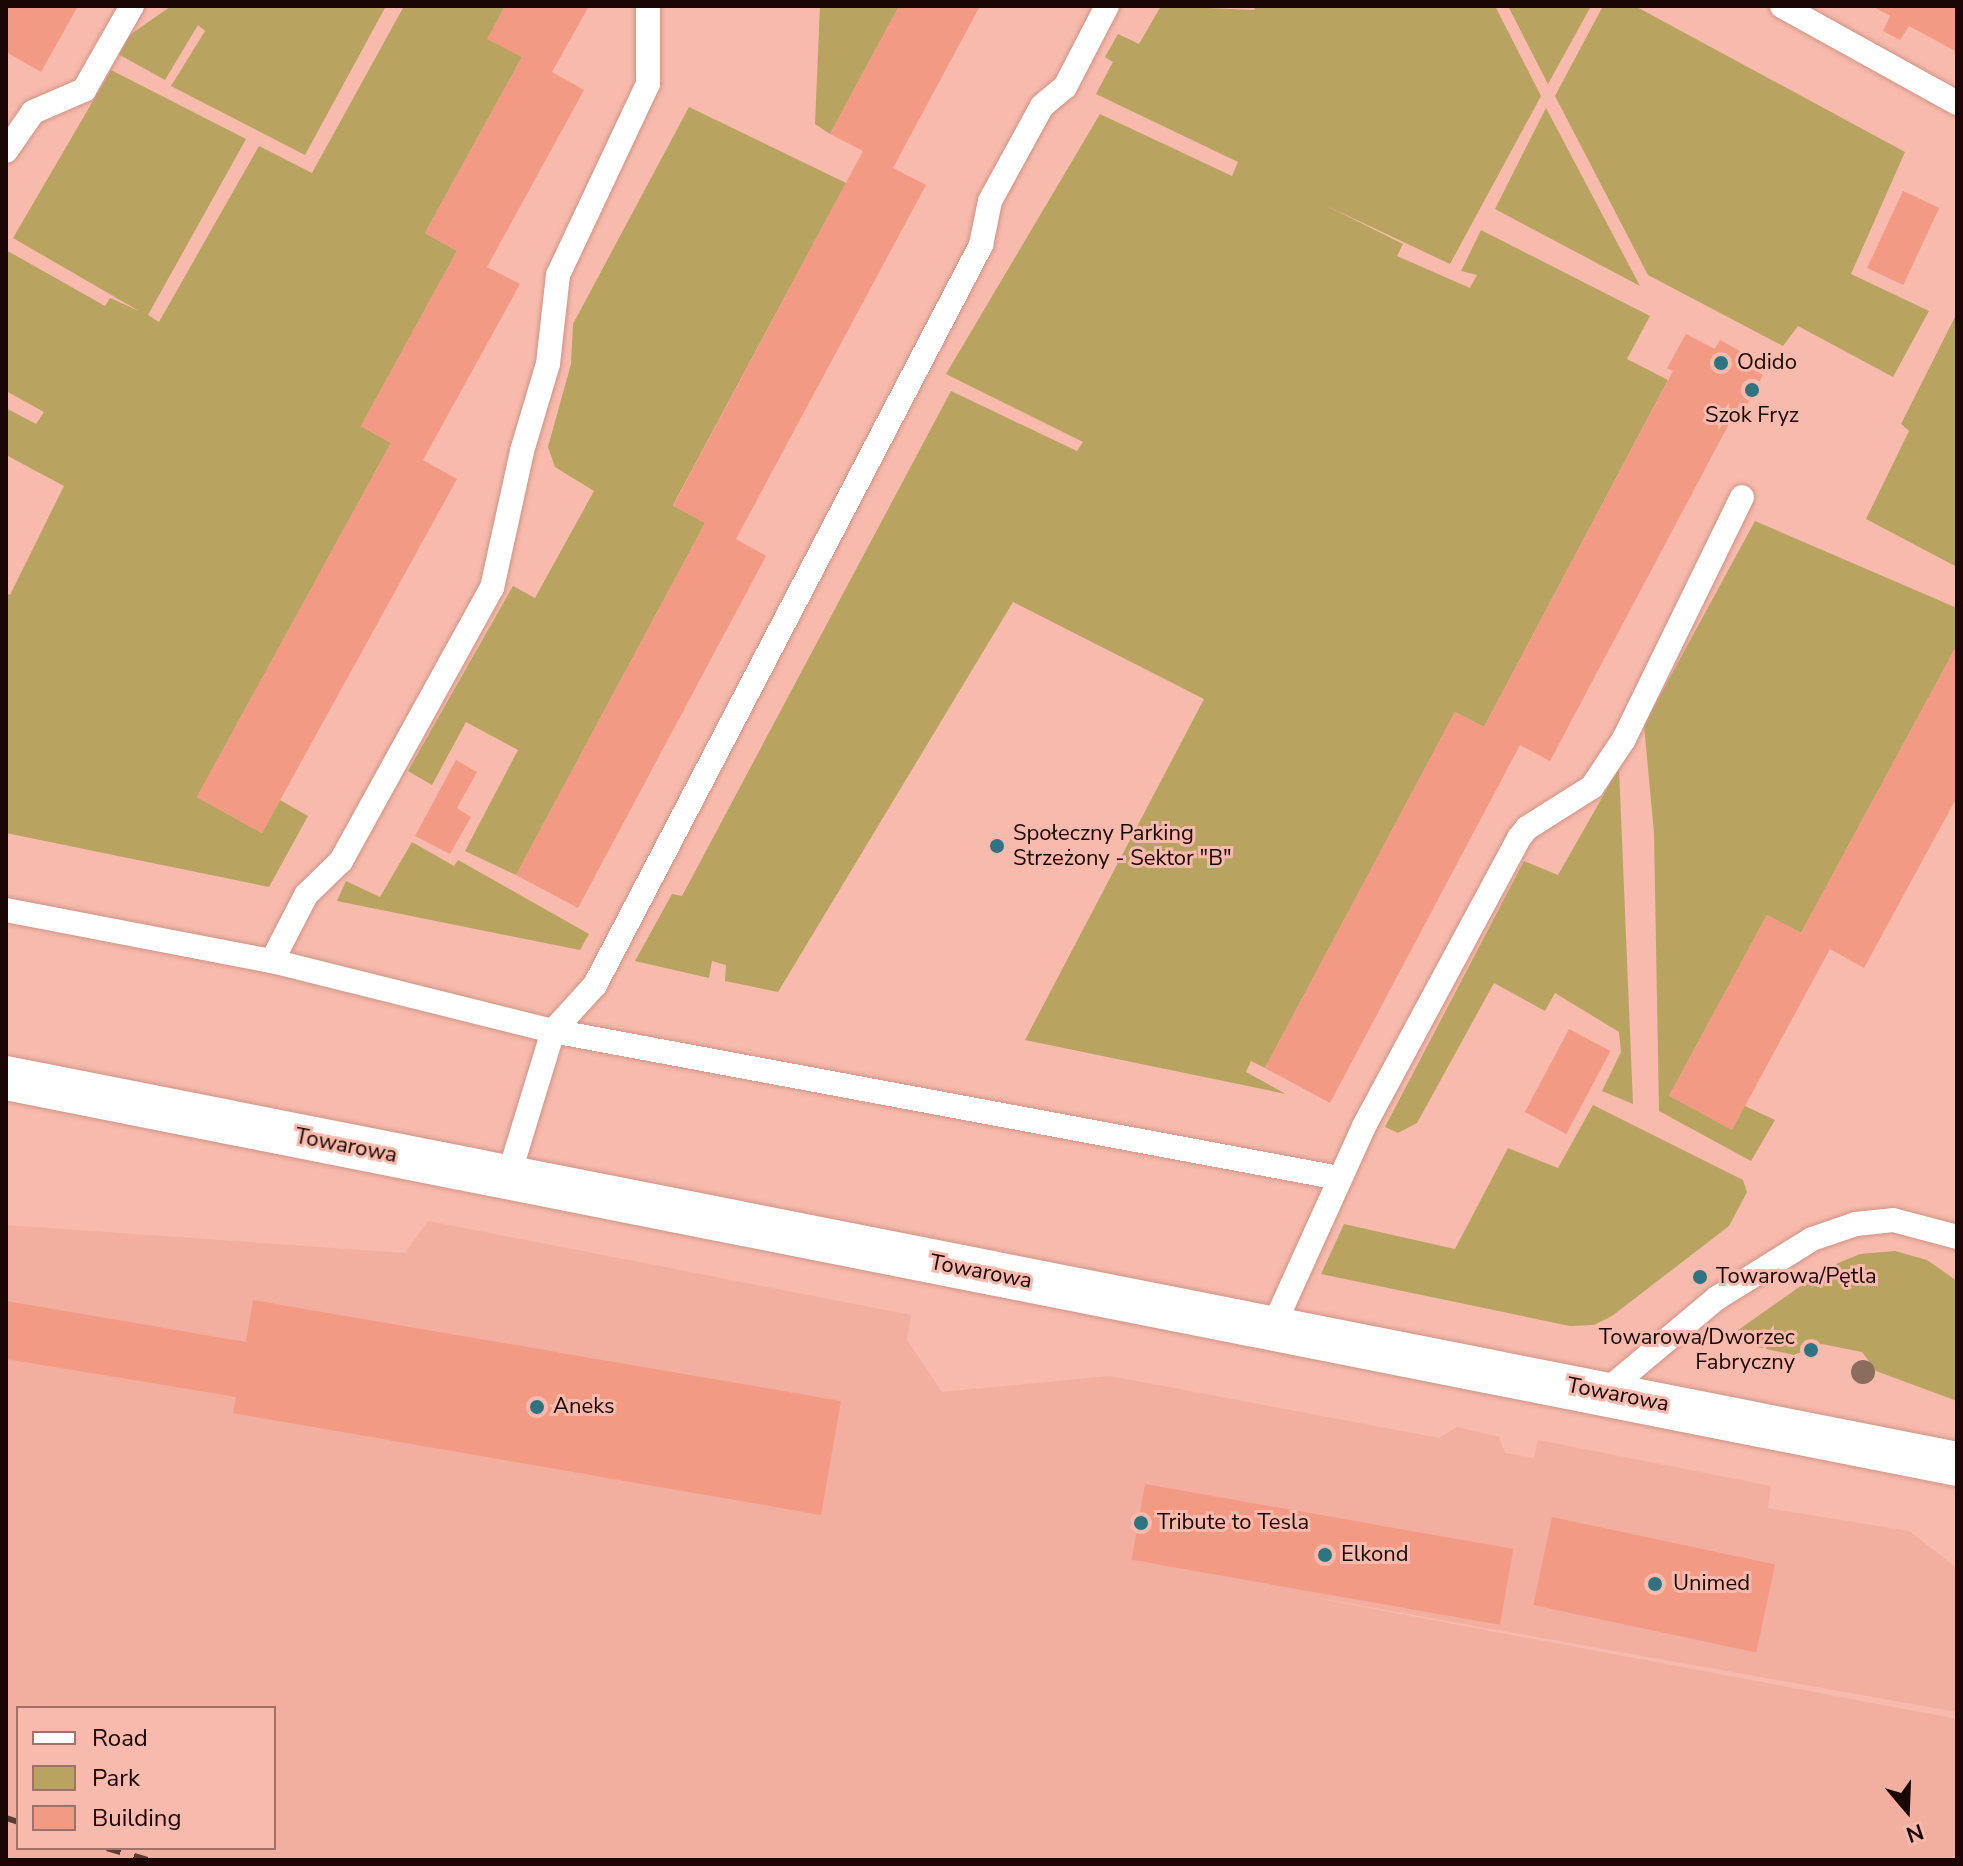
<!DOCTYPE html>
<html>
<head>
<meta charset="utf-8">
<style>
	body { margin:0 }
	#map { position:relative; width:1963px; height:1866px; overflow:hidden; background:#f7baac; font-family:"Nunito Sans",sans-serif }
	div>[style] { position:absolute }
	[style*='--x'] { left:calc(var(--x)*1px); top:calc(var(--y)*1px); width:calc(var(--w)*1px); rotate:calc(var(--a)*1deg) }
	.built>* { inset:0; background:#f2ae9e }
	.green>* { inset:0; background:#b8a460 }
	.building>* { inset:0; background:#f39a85; transform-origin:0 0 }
	.roads { filter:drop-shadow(0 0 2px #cd9385) drop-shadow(0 0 2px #cd9385) }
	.lane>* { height:24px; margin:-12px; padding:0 12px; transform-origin:12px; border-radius:12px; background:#fff }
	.secondary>* { height:44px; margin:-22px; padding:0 22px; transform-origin:22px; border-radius:22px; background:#fff }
	.rail>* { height:6px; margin-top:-3px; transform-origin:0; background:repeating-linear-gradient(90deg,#5c3c36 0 14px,transparent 0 28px) }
	.trees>* { width:24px; height:24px; margin:-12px; border-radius:50%; background:#8b6d5c }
	.dots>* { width:22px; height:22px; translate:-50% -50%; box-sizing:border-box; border:4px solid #f7baac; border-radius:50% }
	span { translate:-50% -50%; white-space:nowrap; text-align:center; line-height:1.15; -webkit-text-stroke:6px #f7baac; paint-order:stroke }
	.poi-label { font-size:22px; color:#1a0704 }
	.left { translate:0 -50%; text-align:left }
	.right { translate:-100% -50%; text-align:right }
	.street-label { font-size:22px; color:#1a0704 }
	.frame { position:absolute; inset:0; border:8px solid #1a0704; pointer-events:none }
	.legend { position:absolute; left:16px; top:1706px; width:260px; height:144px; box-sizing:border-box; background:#f7baac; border:2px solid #9f7269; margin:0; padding:10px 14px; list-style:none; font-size:24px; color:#1a0704 }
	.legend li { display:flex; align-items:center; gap:16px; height:40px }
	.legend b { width:40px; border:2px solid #9f7269 }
	.north { position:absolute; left:1867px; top:1770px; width:80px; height:80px; -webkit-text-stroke:6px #f7baac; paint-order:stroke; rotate:161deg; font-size:22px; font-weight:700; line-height:32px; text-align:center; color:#1a0704 }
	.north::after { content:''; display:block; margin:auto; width:28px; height:36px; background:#1a0704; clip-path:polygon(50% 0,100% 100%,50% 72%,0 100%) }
</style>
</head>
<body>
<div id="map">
	<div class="built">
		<i style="clip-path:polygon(evenodd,428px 1221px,911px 1315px,907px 1340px,942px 1392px,1110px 1376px,1439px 1438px,1457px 1427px,1499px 1437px,1505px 1453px,1534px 1458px,1538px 1440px,1771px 1486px,1768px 1508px,1909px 1531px,1957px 1568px,1957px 1712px,1279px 1591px,1957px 1719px,1957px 1860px,6px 1860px,6px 1225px,405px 1253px,428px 1221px,18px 1708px,274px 1708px,274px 1848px,18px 1848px,18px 1708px)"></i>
	</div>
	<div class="green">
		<i style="clip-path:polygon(171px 6px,386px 6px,305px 155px,171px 86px,205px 31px,198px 25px,165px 80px,118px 54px,127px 37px)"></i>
		<i style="clip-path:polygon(404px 6px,505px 6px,488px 38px,522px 57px,425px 233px,457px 251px,361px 426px,391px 443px,197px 797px,262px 833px,280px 800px,308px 816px,269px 887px,6px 833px,6px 593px,10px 595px,64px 486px,6px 455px,6px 408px,36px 424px,44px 412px,6px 391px,6px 250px,105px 306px,110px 298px,139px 311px,13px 238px,111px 70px,246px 139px,148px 315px,159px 322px,259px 146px,312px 173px)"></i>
		<i style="clip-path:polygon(820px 6px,899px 6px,830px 134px,815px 124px)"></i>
		<i style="clip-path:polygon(1161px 6px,1254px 10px,1256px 6px,1495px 6px,1541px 96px,1450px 264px,1325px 205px,1403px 244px,1397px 256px,1470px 288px,1477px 275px,1461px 271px,1481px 230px,1650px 316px,1627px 359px,1668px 380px,1484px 727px,1455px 712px,1265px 1068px,1251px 1061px,1246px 1072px,1286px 1094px,1025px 1040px,1204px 699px,1013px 602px,778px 992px,725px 981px,726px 965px,712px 961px,709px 978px,635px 961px,672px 894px,682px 896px,951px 391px,1077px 451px,1083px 442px,946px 374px,1100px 114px,1232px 176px,1238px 162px,1096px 94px,1113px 62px,1105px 57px,1118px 34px,1139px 44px)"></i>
		<i style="clip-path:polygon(1508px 6px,1591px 6px,1548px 84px)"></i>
		<i style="clip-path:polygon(1603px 6px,1635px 6px,1905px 152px,1851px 274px,1929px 311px,1893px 377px,1798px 326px,1783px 346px,1648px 275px,1555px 96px)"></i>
		<i style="clip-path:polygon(689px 107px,846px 183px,673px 505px,705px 523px,516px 875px,465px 851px,518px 750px,466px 722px,432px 785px,408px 771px,513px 586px,535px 598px,594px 491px,555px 467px,548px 447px,571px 364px,573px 324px)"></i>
		<i style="clip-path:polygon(1546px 108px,1640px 286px,1495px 209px)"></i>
		<i style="clip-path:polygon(1957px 313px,1957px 567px,1866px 519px,1909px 431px,1901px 424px)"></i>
		<i style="clip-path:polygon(1755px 521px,1957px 608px,1957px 645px,1801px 933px,1767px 915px,1669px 1096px,1745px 1106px,1775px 1120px,1751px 1161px,1659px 1111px,1654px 833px,1644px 725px)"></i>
		<i style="clip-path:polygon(1619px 768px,1633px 1104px,1602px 1091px,1621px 1052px,1619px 1032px,1555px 993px,1545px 1011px,1494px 983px,1417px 1123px,1398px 1133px,1385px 1127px,1524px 861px,1558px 875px)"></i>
		<i style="clip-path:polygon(412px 842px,454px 866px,458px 860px,589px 934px,580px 950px,337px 901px,346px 881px,380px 897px)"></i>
		<i style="clip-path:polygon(1593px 1105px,1743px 1180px,1747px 1192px,1729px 1226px,1612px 1316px,1594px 1325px,1570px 1326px,1321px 1274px,1344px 1224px,1455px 1249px,1508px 1148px,1558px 1168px)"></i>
		<i style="clip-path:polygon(1895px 1251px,1927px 1260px,1957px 1281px,1957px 1401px,1876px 1371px,1862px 1352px,1822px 1344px,1794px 1355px,1724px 1340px,1826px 1268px,1860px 1254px)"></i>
	</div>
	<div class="building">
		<i style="clip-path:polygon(6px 6px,78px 6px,41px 72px,6px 52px)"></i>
		<i style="clip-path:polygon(505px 6px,589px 6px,552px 72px,584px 90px,487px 267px,520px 284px,423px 460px,457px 479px,262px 833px,197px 797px,391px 443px,361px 426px,457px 251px,425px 233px,522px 57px,487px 39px)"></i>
		<i style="clip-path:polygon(899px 6px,980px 6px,893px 168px,926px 185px,736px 539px,766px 556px,578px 908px,516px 875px,705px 523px,673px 506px,863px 151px,830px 134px)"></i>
		<i style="clip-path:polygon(1872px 6px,1957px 6px,1957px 52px,1909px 26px,1900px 40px,1883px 31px,1890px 16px)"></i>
		<i style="left:1903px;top:191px;width:40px;height:85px;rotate:25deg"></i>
		<i style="clip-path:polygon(1686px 334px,1715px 349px,1720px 340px,1740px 351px,1735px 360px,1763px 375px,1745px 409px,1739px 405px,1550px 761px,1520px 745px,1330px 1103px,1265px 1068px,1455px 712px,1484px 727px,1673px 371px,1667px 368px)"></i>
		<i style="clip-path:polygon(1957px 645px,1957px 797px,1864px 968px,1830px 949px,1732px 1130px,1669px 1096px,1767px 915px,1801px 933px)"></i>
		<i style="clip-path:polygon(456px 760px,477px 772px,457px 808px,471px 817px,450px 854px,415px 836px)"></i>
		<i style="left:1569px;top:1029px;width:47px;height:94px;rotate:28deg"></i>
		<i style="clip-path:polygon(253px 1300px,841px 1401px,821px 1515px,233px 1413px,236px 1397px,6px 1359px,6px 1301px,246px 1342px)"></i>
		<i style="left:1145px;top:1484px;width:374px;height:77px;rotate:10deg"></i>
		<i style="left:1552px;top:1517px;width:228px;height:90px;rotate:12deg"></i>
	</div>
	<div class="roads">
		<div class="lane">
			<i style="--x:1782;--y:6;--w:200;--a:29"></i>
			<i style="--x:6;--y:151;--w:47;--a:-55.3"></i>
			<i style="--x:33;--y:112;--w:56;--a:-23.3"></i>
			<i style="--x:84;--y:90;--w:97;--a:-60.3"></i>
			<i style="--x:6;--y:910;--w:271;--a:10.9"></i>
			<i style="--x:272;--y:961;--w:290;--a:14"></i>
			<i style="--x:553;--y:1031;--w:154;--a:107"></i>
			<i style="--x:272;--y:961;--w:74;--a:-62.7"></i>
			<i style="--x:306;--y:895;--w:49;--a:-44.2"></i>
			<i style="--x:341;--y:861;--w:312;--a:-61.1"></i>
			<i style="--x:492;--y:588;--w:140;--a:-77.6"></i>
			<i style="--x:522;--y:451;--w:91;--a:-73.4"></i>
			<i style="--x:548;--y:364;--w:90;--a:-83.6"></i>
			<i style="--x:558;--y:275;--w:211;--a:-64.8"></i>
			<i style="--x:648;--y:84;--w:78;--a:-90"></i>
			<i style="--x:553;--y:1031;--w:62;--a:-47.6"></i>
			<i style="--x:595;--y:985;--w:835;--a:-62.45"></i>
			<i style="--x:981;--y:245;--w:45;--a:-78.4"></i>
			<i style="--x:990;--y:201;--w:108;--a:-61.3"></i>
			<i style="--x:1042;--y:106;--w:30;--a:-40"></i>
			<i style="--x:1065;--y:87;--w:91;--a:-62.6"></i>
			<i style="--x:553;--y:1031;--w:800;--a:10.59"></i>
			<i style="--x:1273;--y:1327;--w:221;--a:-65.6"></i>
			<i style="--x:1364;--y:1126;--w:327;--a:-61.7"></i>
			<i style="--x:1519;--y:838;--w:13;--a:-51"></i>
			<i style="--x:1527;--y:828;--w:77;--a:-32.2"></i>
			<i style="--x:1592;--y:787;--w:58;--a:-56.3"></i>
			<i style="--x:1624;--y:739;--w:269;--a:-64"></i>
			<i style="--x:1606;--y:1391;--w:145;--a:-40"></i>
			<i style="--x:1717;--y:1298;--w:112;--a:-31.8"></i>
			<i style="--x:1812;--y:1239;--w:46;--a:-18.8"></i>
			<i style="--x:1856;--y:1224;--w:37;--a:-6"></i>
			<i style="--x:1893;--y:1220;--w:66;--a:14.9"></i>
		</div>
		<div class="secondary">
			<i style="--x:6;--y:1078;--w:1989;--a:11.19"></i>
		</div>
	</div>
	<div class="rail">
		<i style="--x:6;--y:1818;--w:13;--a:18"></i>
		<i style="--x:107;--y:1848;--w:43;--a:16.3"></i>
	</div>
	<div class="trees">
		<i style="left:1863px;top:1372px"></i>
	</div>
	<div class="dots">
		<i style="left:1721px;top:363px;background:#2e7382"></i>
		<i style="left:1752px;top:390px;background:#2e7382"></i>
		<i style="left:997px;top:846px;background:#2e7382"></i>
		<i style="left:1700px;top:1277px;background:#2e7382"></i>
		<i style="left:1811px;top:1350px;background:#2e7382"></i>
		<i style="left:537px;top:1407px;background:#2e7382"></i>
		<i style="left:1141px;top:1523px;background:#2e7382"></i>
		<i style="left:1325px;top:1555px;background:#2e7382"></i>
		<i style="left:1655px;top:1584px;background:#2e7382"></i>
	</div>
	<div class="poi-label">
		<span class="left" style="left:1737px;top:363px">Odido</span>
		<span style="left:1752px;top:416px">Szok Fryz</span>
		<span class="left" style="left:1013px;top:846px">Społeczny Parking<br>Strzeżony - Sektor "B"</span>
		<span class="left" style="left:1716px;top:1277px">Towarowa/Pętla</span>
		<span class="right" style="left:1795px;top:1350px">Towarowa/Dworzec<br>Fabryczny</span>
		<span class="left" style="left:553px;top:1407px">Aneks</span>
		<span class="left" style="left:1157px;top:1523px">Tribute to Tesla</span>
		<span class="left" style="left:1341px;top:1555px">Elkond</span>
		<span class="left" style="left:1673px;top:1584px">Unimed</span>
	</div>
	<div class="street-label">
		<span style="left:346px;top:1146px;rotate:11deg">Towarowa</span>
		<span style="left:981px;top:1272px;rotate:11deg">Towarowa</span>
		<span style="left:1618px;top:1395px;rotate:11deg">Towarowa</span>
	</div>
	<div class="frame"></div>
	<ul class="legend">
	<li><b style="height:10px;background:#fff"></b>Road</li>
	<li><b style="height:22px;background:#b8a460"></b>Park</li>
	<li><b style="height:22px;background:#f39a85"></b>Building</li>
	</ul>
	<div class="north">N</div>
</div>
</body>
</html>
